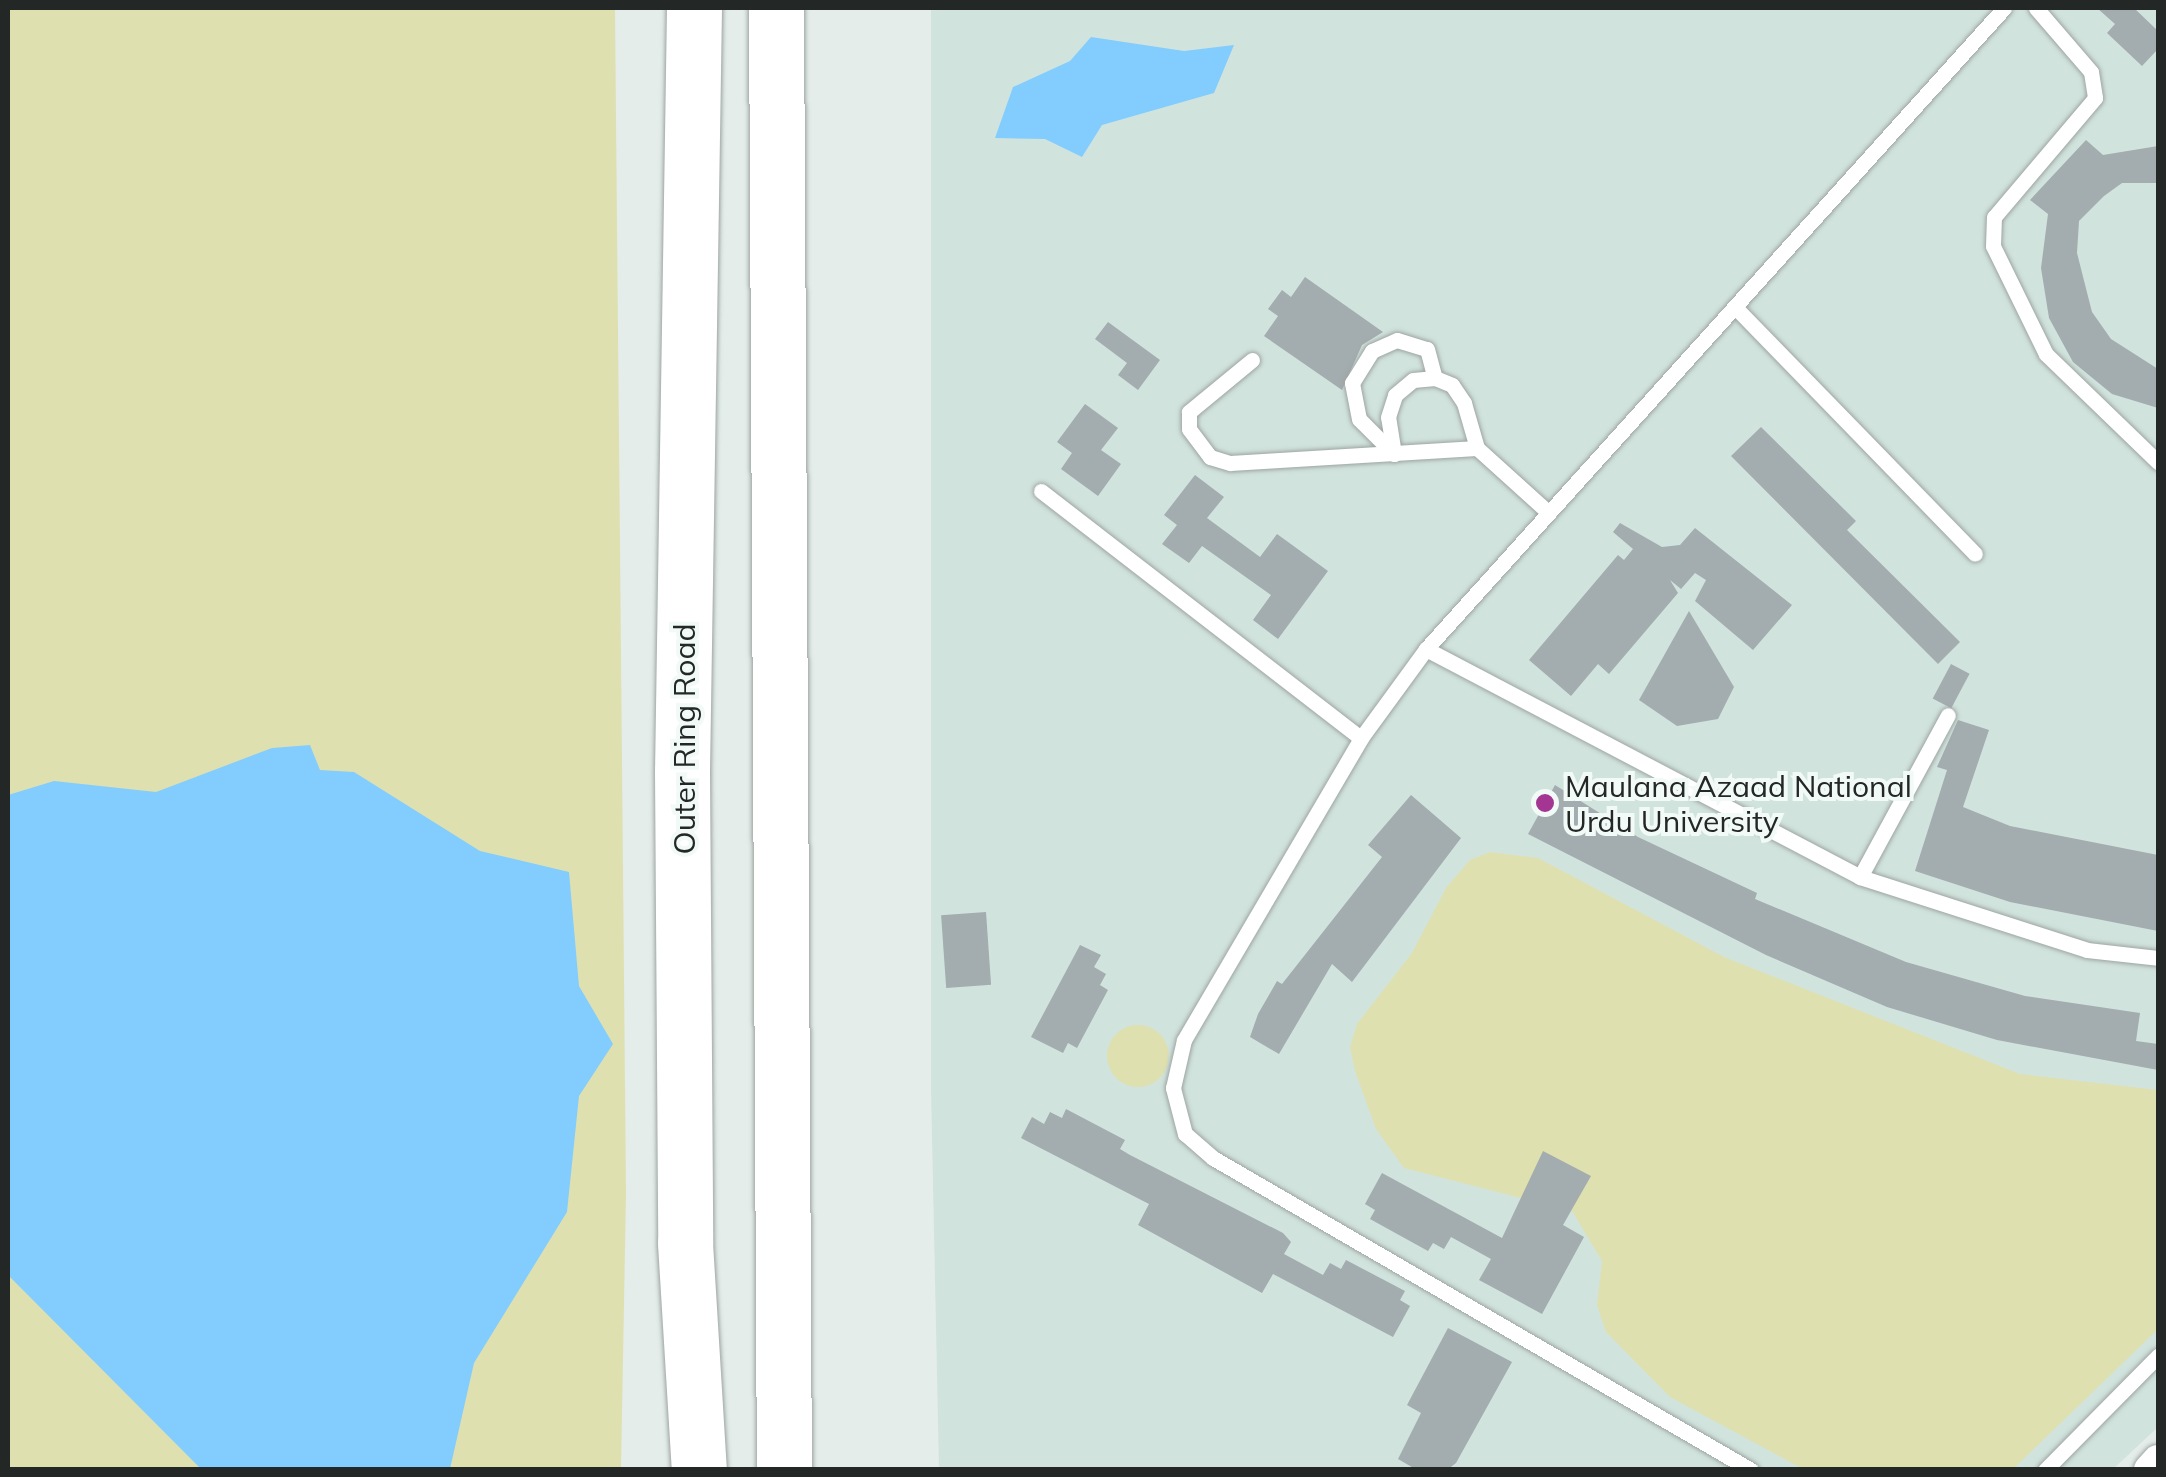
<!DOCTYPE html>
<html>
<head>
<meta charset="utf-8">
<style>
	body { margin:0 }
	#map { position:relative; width:2166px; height:1477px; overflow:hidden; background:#e4edea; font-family:Mulish,sans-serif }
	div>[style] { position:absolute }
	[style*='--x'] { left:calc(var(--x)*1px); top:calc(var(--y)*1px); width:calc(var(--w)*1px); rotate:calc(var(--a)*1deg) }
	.built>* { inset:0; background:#d1e3dd }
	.green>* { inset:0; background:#dfe0b0 }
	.round { border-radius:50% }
	.water>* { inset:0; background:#82cdfe }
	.building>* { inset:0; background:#a3acae; transform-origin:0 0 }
	.roads { filter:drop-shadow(0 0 2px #9da5a2) drop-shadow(0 0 2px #9da5a2) }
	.lane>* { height:15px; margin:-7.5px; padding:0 7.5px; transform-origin:7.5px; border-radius:7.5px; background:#fff }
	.street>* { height:32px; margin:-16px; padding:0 16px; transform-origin:16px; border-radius:16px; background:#fff }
	.highway>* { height:55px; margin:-27.5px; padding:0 27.5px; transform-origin:27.5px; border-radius:27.5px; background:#fff }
	.dots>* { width:28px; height:28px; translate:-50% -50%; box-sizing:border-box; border:5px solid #f1faf7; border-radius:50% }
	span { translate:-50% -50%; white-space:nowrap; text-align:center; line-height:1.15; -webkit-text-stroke:8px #f1faf7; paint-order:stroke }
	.street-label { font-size:30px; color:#232725 }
	.poi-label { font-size:30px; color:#232725 }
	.left { translate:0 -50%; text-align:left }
	.frame { position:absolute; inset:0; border:10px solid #232725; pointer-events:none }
</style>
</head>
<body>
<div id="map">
	<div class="built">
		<i style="clip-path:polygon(931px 8px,2158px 8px,2158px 1427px,2112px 1470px,939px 1469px,931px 1088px)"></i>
	</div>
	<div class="green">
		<i style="clip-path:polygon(8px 8px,615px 8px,626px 1193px,621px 1469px,8px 1469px)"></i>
		<i style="clip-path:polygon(1490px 852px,1538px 858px,1724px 957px,2020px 1074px,2158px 1090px,2158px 1329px,2013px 1469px,1803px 1469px,1670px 1397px,1606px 1332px,1597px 1305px,1602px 1261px,1572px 1211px,1404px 1168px,1376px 1129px,1355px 1071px,1350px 1047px,1357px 1024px,1412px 953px,1446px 888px,1470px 860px)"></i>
		<i class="round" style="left:1107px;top:1025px;width:62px;height:62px"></i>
	</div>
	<div class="water">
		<i style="clip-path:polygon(1091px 37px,1184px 51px,1234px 45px,1214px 93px,1102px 125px,1082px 157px,1045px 139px,995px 138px,1013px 87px,1070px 61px)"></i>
		<i style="clip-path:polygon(310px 745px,320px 770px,354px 772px,480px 851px,569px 872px,579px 986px,613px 1044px,579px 1096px,567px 1212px,474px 1363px,450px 1469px,201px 1469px,8px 1275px,8px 795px,54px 781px,156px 792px,272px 748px)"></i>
	</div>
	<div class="building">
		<i style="clip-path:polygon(2097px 8px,2134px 8px,2158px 31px,2158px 49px,2142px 66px,2107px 33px,2115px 24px)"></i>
		<i style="clip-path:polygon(2086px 140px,2103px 155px,2158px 146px,2158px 183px,2122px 183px,2104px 196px,2079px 221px,2077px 253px,2092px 312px,2111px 339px,2158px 369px,2158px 408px,2112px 394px,2073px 362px,2049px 318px,2041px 268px,2048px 214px,2030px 200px)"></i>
		<i style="clip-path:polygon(1305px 277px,1383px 332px,1362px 345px,1342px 390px,1264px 336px,1278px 316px,1268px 309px,1282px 290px,1291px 297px)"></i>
		<i style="clip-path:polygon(1108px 322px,1160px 360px,1138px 390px,1118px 375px,1127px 363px,1095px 339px)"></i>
		<i style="clip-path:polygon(1085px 404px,1118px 428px,1101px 450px,1121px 464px,1098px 496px,1061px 469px,1072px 453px,1057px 442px)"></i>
		<i style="clip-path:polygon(1761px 427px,1856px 521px,1847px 530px,1960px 642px,1938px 664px,1731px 456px)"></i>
		<i style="clip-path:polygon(1195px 475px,1224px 497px,1207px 518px,1260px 557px,1277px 534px,1328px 571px,1278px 639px,1253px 620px,1271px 595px,1202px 546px,1189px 563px,1162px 544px,1177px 525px,1164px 515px)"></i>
		<i style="clip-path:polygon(1620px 523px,1662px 547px,1680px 545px,1695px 528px,1792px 605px,1753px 650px,1695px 601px,1706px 580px,1695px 573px,1681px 589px,1670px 580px,1678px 593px,1609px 674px,1598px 664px,1571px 696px,1529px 660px,1618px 555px,1624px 560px,1633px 549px,1613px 532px)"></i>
		<i style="clip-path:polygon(1689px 611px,1734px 687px,1718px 719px,1677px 726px,1639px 700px)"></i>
		<i style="left:1951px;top:664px;width:21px;height:39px;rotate:28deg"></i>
		<i style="clip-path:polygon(1958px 720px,1989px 730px,1963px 807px,2010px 826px,2158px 855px,2158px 931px,2010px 902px,1915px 871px,1947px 770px,1937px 767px)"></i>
		<i style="clip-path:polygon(1555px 785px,1638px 837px,1757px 893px,1755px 899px,1906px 962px,2025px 996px,2140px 1013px,2136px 1041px,2158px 1044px,2158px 1070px,1997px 1040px,1887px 1007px,1766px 955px,1528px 834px)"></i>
		<i style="clip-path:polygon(1411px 795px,1461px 838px,1352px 982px,1332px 964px,1279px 1054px,1250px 1037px,1258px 1014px,1277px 981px,1282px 984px,1382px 857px,1368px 845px)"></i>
		<i style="left:986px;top:912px;width:73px;height:45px;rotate:86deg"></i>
		<i style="clip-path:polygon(1080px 945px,1101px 955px,1094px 967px,1106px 974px,1100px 985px,1108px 990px,1077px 1048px,1068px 1043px,1063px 1053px,1031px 1037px)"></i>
		<i style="clip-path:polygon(1066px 1109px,1125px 1140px,1120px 1149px,1130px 1155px,1283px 1233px,1291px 1242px,1284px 1254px,1323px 1275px,1330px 1263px,1341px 1269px,1346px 1260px,1405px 1291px,1400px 1300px,1410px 1306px,1393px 1337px,1273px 1274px,1262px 1293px,1138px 1225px,1149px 1204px,1021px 1138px,1032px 1117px,1044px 1124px,1050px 1112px,1062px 1118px)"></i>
		<i style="clip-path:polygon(1543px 1151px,1591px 1176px,1563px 1225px,1584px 1237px,1542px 1314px,1479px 1280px,1491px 1259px,1451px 1237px,1444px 1249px,1433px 1243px,1428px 1251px,1370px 1219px,1375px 1210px,1365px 1204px,1382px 1173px,1502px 1238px)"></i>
		<i style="clip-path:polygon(1448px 1328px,1512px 1362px,1456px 1463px,1447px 1470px,1417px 1470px,1398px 1459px,1421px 1413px,1407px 1405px)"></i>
	</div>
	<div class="roads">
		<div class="lane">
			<i style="--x:2036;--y:8;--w:84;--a:49.3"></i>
			<i style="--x:2091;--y:72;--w:26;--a:81"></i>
			<i style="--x:2095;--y:98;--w:156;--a:130.3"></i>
			<i style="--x:1994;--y:217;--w:29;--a:92"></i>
			<i style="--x:1993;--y:246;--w:120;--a:63.9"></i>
			<i style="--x:2046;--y:354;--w:156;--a:44"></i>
			<i style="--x:1735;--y:307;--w:344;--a:45.8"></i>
			<i style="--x:1252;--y:360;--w:82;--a:140.5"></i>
			<i style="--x:1189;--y:412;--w:17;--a:90"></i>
			<i style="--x:1189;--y:429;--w:35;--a:53"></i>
			<i style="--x:1210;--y:457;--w:21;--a:17"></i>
			<i style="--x:1230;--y:463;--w:247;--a:-3.5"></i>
			<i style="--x:1477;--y:448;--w:97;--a:42.1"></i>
			<i style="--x:1394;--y:454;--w:49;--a:-135"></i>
			<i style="--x:1359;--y:419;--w:37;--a:-101"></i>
			<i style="--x:1352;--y:383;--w:38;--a:-58"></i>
			<i style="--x:1372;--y:351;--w:27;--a:-24"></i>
			<i style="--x:1397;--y:340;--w:31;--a:17"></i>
			<i style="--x:1427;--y:349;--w:30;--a:75"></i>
			<i style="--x:1394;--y:454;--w:37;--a:-99"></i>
			<i style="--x:1388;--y:417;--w:23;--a:-72"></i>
			<i style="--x:1395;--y:395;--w:23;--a:-40"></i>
			<i style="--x:1413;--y:380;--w:22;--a:-5"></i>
			<i style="--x:1435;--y:378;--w:18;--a:22"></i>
			<i style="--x:1452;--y:385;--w:22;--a:56"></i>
			<i style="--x:1464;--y:403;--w:47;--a:73.9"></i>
			<i style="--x:1041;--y:491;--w:404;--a:37.7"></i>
			<i style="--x:1426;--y:649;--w:490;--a:27.7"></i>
			<i style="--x:1860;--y:877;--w:238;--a:17.8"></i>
			<i style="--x:2087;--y:950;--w:71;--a:6.4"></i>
			<i style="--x:1860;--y:877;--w:184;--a:-61.5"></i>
			<i style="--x:1751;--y:1470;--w:622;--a:-149.89"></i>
			<i style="--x:1213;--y:1158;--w:37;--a:-139"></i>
			<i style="--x:1185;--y:1134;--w:48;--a:-104.6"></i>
			<i style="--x:1173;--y:1088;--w:49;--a:-77.1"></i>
			<i style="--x:1184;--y:1040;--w:350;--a:-59.6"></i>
			<i style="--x:1361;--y:738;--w:110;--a:-53.9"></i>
			<i style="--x:1426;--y:649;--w:863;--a:-47.96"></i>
			<i style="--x:2045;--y:1470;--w:161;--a:-45.3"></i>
		</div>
		<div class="street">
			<i style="--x:2150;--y:1470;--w:12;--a:-48"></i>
		</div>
		<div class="highway">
			<i style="--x:694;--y:8;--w:764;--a:90.9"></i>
			<i style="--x:682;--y:772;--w:471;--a:89.6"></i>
			<i style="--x:685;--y:1243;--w:227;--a:86.5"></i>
			<i style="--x:776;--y:8;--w:1462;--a:89.69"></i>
		</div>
	</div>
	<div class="dots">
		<i style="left:1545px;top:803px;background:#a43593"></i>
	</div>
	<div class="street-label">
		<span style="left:684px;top:739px;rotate:-90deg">Outer Ring Road</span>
	</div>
	<div class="poi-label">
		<span class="left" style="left:1565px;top:803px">Maulana Azaad National<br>Urdu University</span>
	</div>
	<div class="frame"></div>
</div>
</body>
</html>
